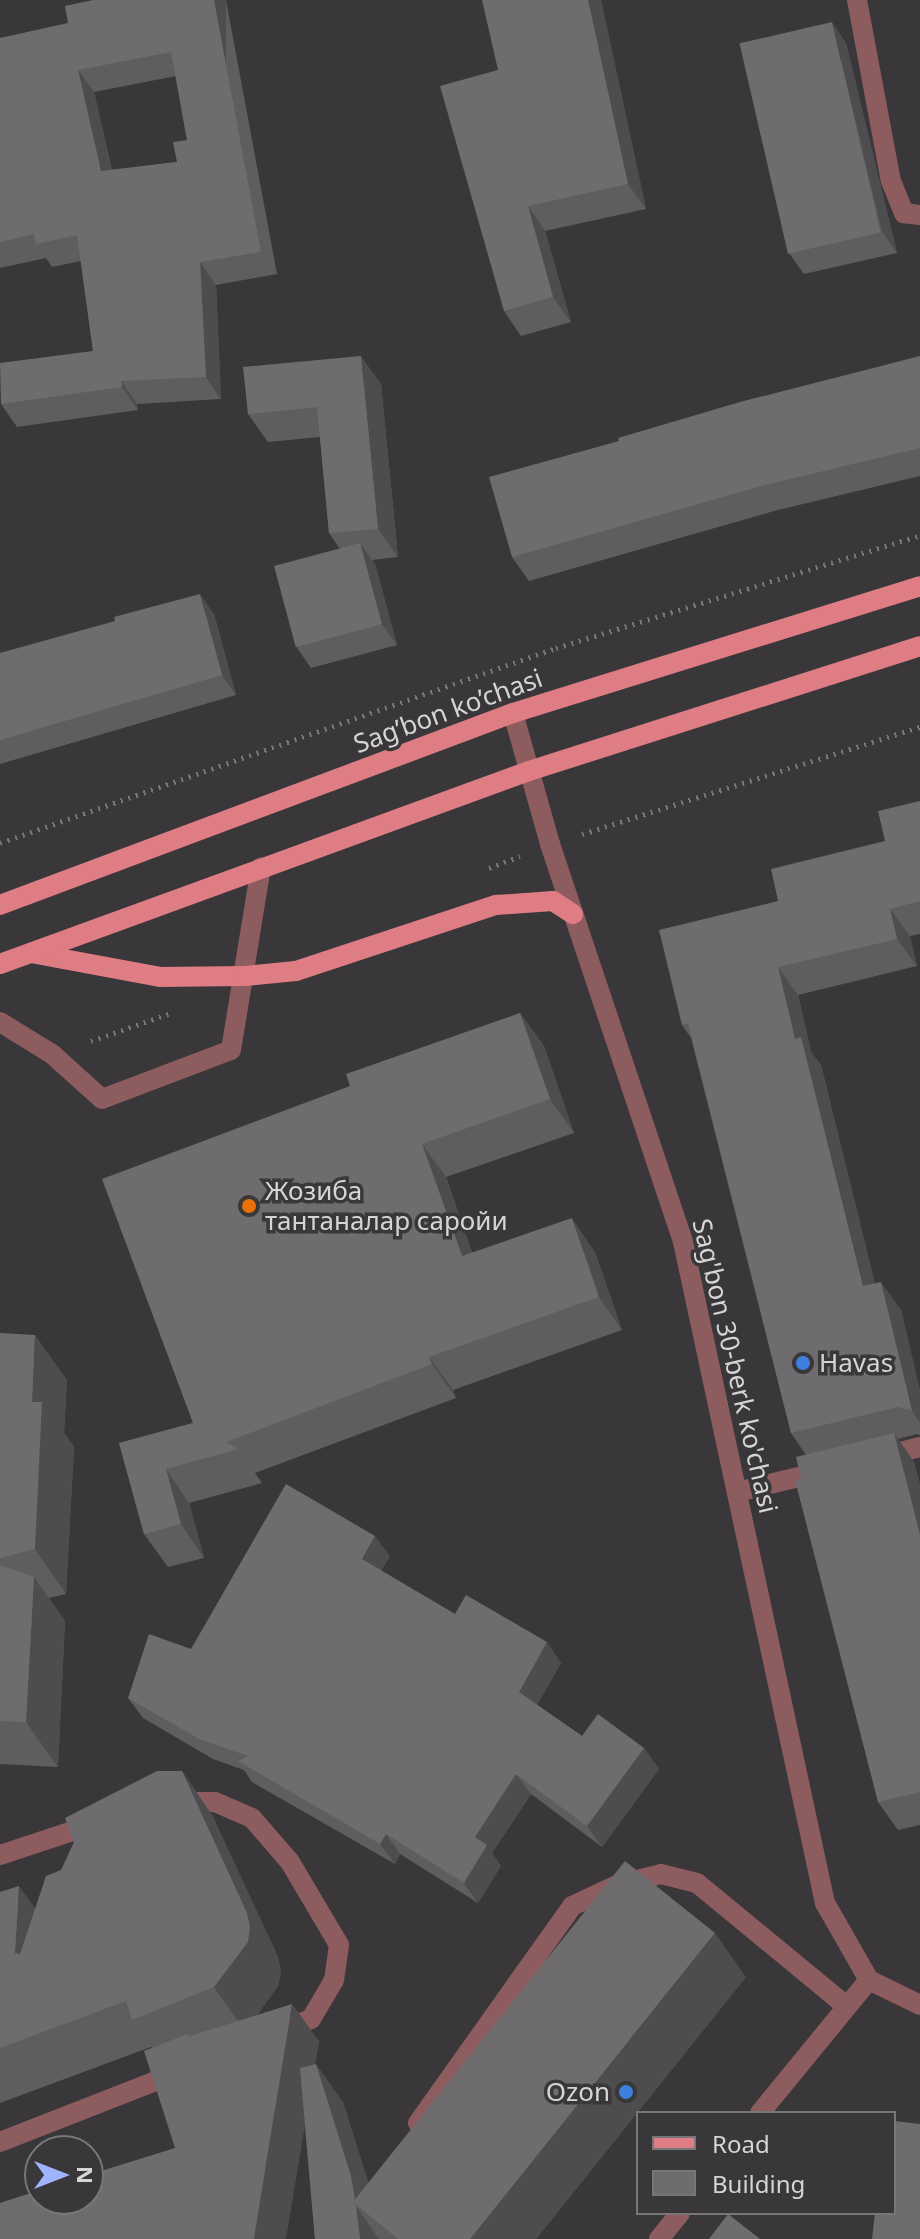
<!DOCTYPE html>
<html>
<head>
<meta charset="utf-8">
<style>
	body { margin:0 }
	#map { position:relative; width:920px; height:2239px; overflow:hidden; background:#393739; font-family:"Noto Sans",sans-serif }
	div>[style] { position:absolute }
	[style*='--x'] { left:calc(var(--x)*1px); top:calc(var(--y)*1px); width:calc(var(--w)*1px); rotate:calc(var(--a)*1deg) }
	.path>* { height:5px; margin-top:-2.5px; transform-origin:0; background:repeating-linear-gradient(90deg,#787678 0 2px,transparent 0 8px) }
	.service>* { height:20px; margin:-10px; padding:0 10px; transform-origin:10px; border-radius:10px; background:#8d5c5f }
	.minor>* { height:20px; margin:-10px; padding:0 10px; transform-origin:10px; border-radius:10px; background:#8d5c5f }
	.primary>* { height:20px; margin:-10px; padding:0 10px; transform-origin:10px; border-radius:10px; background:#df7d85 }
	.wall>* { inset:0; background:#5f5d5f }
	.shaded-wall>* { inset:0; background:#4d4c4e; transform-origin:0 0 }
	.building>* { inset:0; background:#6e6c6f; transform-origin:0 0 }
	.dots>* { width:22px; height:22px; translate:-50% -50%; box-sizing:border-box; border:4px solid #393739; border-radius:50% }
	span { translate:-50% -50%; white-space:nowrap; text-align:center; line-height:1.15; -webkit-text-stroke:7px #393739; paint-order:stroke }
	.street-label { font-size:26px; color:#d5d4d6 }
	.poi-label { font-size:26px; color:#d5d4d6 }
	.left { translate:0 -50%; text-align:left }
	.right { translate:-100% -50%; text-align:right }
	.legend { position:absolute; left:636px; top:2111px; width:260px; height:104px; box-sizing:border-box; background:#393739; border:2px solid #777678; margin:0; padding:10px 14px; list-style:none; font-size:24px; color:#d5d4d6 }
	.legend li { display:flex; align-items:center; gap:16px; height:40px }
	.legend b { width:40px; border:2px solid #777678 }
	.north { position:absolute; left:24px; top:2135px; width:80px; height:80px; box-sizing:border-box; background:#393739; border:2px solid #777678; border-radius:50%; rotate:90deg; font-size:22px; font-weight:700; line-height:32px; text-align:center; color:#d5d4d6 }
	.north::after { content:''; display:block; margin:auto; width:28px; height:36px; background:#9eb4fd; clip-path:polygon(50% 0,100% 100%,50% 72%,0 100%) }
</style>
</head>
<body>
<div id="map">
	<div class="path">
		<i style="--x:582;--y:834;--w:355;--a:-17.6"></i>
		<i style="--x:0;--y:843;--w:589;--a:-19.33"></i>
		<i style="--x:556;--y:648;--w:381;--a:-17.2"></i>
		<i style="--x:489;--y:868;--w:33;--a:-21"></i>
		<i style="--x:91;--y:1041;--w:82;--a:-19.3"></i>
	</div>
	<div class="service">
		<i style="--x:0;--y:1022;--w:61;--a:31.6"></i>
		<i style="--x:52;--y:1054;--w:67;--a:42"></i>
		<i style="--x:102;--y:1099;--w:138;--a:-20.8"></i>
		<i style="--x:231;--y:1050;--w:185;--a:-80.7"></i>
		<i style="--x:881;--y:1457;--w:40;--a:-14.4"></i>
		<i style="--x:737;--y:1492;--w:93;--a:-13.7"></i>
		<i style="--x:178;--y:1802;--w:37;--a:0"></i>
		<i style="--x:215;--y:1802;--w:40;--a:23.4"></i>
		<i style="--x:252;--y:1818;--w:58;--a:49.2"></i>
		<i style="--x:290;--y:1862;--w:96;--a:59.4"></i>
		<i style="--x:339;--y:1945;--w:35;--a:98"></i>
		<i style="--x:334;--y:1980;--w:45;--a:120.5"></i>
		<i style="--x:311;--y:2019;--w:35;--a:158"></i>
		<i style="--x:0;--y:1855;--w:102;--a:-18.3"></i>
		<i style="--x:0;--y:2142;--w:192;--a:-21.4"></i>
	</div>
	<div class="minor">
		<i style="--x:857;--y:0;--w:184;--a:79.4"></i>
		<i style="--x:891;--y:181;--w:35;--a:68"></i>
		<i style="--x:904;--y:213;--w:16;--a:7"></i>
		<i style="--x:513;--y:713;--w:136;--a:74.2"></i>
		<i style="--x:550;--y:844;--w:420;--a:71.5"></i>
		<i style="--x:683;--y:1242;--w:676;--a:77.88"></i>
		<i style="--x:825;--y:1903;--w:89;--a:60.3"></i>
		<i style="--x:869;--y:1980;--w:57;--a:26.1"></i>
		<i style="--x:760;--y:2113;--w:172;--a:-50.7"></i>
		<i style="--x:418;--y:2123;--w:266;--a:-54.6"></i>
		<i style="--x:572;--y:1906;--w:50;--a:-25"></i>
		<i style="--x:617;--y:1885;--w:45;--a:-14"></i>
		<i style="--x:661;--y:1874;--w:37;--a:14"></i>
		<i style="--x:697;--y:1883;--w:193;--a:39.5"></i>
		<i style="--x:659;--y:2239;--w:33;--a:-51"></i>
	</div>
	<div class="primary">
		<i style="--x:0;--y:905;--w:548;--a:-20.52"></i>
		<i style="--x:513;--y:713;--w:426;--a:-17.3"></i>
		<i style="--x:31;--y:953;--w:131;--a:10.5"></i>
		<i style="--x:160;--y:977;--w:85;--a:-0.7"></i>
		<i style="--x:245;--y:976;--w:51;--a:-5.6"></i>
		<i style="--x:296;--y:971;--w:211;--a:-18.3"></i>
		<i style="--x:496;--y:905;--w:57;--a:-4"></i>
		<i style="--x:553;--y:901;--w:24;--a:33"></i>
		<i style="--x:0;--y:964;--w:563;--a:-20.04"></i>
		<i style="--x:529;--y:771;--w:410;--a:-17.7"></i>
	</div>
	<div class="wall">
		<i style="clip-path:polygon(evenodd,226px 0,277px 274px,216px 285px,221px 399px,137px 404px,138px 410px,17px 427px,1px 404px,93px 351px,81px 261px,52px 267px,46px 258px,0 268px,0 38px,226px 0,176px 76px,187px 140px,177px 162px,112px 170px,94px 92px,176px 76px)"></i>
		<i style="clip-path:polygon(601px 0,646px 209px,545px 231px,571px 322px,521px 336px,504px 311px,498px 70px)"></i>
		<i style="clip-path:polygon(846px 43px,897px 253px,804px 274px,789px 253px)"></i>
		<i style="clip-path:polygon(920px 356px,920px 476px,778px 510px,529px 581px,512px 557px,619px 441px)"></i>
		<i style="clip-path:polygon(381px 384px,398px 557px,372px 560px,375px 564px,397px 645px,311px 668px,297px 648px,340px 549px,329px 533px,320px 437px,268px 442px,248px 414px)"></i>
		<i style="clip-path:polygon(214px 614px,236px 695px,0 764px,0 653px)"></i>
		<i style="clip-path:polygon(920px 801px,920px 934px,910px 936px,917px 966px,798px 995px,811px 1052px,821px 1065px,875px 1284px,901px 1310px,920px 1391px,920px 1435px,917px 1434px,898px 1439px,914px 1462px,920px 1485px,920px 1825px,898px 1830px,878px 1802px,801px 1479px,806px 1455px,791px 1433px,691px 1038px,682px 1025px,778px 901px,885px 841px)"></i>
		<i style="clip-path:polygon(520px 1013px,544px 1046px,574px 1133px,446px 1177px,472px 1252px,595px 1252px,622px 1330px,453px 1390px,456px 1398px,255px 1473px,262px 1483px,189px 1503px,204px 1558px,168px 1567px,144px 1534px,119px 1443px,193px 1423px,350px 1086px)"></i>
		<i style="clip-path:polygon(0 1333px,67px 1380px,64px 1433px,74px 1447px,66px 1594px,49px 1598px,65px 1621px,58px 1767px,0 1764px)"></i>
		<i style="clip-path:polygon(390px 1556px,381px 1571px,455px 1614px,561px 1663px,537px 1705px,582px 1736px,644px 1748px,659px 1769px,602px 1847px,531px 1794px,492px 1853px,501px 1866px,478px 1903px,400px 1854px,395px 1864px,252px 1782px,244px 1770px,213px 1759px,143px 1718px,128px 1698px,191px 1649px)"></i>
		<i style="clip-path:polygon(182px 1771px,212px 1815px,278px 1957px,281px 1971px,278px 1986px,257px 2015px,319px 2041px,315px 2065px,343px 2102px,368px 2182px,746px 1977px,536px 2239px,315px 2239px,305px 2126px,151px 2047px,0 2103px,0 1892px,35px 1909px,61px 1870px)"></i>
	</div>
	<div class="shaded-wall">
		<i style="left:214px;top:0;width:12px;height:256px"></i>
		<i style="clip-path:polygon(588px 0,601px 0,646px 209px,628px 184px)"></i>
		<i style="clip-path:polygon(832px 22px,846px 43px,897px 253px,882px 232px)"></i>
		<i style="clip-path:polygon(78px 70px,94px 92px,117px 194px,101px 171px)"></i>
		<i style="clip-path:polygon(528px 206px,545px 231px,571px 322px,553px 297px)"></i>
		<i style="clip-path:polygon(200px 262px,216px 285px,221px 399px,206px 377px)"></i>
		<i style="clip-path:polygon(361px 356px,381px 384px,398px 557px,378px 529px)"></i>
		<i style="clip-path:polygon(121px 381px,137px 404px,138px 410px,122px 387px)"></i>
		<i style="clip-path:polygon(360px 543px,375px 564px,397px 645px,382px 624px)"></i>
		<i style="clip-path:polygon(200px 594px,214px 614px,236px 695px,222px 675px)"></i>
		<i style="clip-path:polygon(890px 909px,910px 936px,917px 966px,897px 939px)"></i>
		<i style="clip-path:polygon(778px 967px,798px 995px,811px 1052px,821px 1065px,882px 1314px,863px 1286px,795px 1039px)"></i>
		<i style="clip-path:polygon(520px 1013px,544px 1046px,574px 1133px,550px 1099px)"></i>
		<i style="clip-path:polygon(422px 1144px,446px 1177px,485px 1290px,462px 1256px)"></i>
		<i style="clip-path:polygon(572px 1218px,595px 1252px,622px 1330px,599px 1297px)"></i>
		<i style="clip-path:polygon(881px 1282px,901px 1310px,920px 1391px,920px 1423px,912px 1411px)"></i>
		<i style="clip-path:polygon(35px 1335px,67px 1380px,64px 1433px,74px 1447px,66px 1594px,35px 1549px,32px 1402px)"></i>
		<i style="clip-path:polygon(429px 1357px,453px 1390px,456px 1398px,432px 1364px)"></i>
		<i style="clip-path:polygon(894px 1433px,914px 1462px,920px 1485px,920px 1535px)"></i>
		<i style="clip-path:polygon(166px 1469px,189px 1503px,204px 1558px,181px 1524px)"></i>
		<i style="clip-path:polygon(375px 1536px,390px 1556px,376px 1580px,362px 1559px)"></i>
		<i style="clip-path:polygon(34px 1577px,65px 1621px,58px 1767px,26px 1722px)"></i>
		<i style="clip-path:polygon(547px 1642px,561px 1663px,533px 1712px,519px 1692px)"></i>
		<i style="clip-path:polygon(644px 1748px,659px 1769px,602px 1847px,587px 1826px)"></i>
		<i style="clip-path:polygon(182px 1771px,212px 1815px,278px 1957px,281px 1971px,278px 1986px,245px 2031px,214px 1987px)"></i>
		<i style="clip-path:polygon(516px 1774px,531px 1794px,492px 1853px,501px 1866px,478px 1903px,464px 1883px,475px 1837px)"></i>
		<i style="clip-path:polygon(386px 1834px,400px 1854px,395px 1864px,380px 1844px)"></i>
		<i style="clip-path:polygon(19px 1886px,50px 1929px,46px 1997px,15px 1953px)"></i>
		<i style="clip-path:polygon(715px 1933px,746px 1977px,536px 2239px,470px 2239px)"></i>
		<i style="clip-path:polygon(292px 2004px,319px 2041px,286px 2239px,254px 2239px)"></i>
		<i style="clip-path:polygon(316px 2064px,343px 2102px,378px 2214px,355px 2204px)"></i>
		<i style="clip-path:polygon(356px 2206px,379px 2239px,360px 2239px)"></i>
	</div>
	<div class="building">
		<i style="clip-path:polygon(evenodd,93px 0,214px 0,261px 252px,200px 262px,206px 377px,121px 381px,122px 387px,1px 404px,0 363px,93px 351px,77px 235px,36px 244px,34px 234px,0 242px,0 38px,68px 23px,65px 6px,93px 0,171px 52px,187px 140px,173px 142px,177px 162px,101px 171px,78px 70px,171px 52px)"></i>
		<i style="clip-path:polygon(482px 0,588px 0,628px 184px,528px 206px,553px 297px,504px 311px,440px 86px,498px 70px)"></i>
		<i style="left:832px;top:22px;width:216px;height:95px;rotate:77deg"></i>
		<i style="clip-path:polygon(361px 356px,378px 529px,329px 533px,317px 407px,248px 414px,243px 367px)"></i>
		<i style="clip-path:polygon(920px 356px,920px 448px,761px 486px,512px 557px,489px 477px,619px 441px,618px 438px,740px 402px)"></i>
		<i style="left:360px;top:543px;width:84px;height:89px;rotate:75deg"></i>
		<i style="clip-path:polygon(200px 594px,222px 675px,0 740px,0 653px,115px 621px,114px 617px)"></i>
		<i style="clip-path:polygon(920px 801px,920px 901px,890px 909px,897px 939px,778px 967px,795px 1039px,801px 1037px,863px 1286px,881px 1282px,912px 1411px,898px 1407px,791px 1433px,688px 1023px,682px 1025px,659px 930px,778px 901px,771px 869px,885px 841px,878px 811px)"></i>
		<i style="clip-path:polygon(520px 1013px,550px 1099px,422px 1144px,462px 1256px,572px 1218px,599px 1297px,429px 1357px,432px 1364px,226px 1442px,239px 1449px,166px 1469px,181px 1524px,144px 1534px,119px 1443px,193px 1423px,102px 1179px,350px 1086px,346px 1074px)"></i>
		<i style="clip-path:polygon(0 1333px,35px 1335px,32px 1402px,42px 1402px,35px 1549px,0 1558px)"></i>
		<i style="clip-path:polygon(894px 1433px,920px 1535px,920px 1792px,878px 1802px,795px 1480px,801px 1479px,796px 1457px)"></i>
		<i style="clip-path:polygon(286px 1484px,375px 1536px,362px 1559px,455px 1614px,466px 1595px,547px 1642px,519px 1692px,582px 1736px,598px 1714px,644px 1748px,587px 1826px,516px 1774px,475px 1837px,487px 1845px,464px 1883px,386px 1834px,380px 1844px,238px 1761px,248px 1756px,199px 1739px,128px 1698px,149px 1634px,191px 1649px)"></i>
		<i style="clip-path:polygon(0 1565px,34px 1577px,26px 1722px,0 1721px)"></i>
		<i style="clip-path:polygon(157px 1771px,182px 1771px,247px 1913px,250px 1927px,248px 1942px,214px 1987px,132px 2020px,126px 2001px,0 2048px,0 1892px,19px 1886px,15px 1953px,20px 1954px,46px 1876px,61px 1870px,74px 1842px,65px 1818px)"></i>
		<i style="clip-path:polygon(625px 1861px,715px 1933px,470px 2239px,398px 2239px,353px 2202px)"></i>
		<i style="clip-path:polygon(292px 2004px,254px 2239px,0 2239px,0 2203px,40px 2190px,40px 2199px,88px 2199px,88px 2175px,175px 2148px,144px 2051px,190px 2033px,187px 2037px)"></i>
		<i style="clip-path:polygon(316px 2064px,351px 2176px,355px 2199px,353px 2202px,356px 2206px,360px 2239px,315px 2239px,300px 2068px)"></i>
		<i style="clip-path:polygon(894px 2121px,920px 2124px,920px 2239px,872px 2239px,875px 2213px,894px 2213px)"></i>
		<i style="clip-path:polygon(728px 2214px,760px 2239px,709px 2239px)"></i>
	</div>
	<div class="dots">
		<i style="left:249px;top:1206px;background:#e8710a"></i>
		<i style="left:803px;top:1363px;background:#3f7fe0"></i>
		<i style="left:626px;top:2092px;background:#3f7fe0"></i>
	</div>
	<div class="street-label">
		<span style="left:448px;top:711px;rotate:-20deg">Sag’bon ko’chasi</span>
		<span style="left:735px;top:1366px;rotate:77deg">Sag'bon 30-berk ko'chasi</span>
	</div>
	<div class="poi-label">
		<span class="left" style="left:265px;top:1206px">Жозиба<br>тантаналар саройи</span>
		<span class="left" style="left:819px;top:1363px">Havas</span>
		<span class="right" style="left:610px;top:2092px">Ozon</span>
	</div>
	<ul class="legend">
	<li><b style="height:10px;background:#df7d85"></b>Road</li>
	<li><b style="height:22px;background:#6e6c6f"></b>Building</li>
	</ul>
	<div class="north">N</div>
</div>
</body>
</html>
